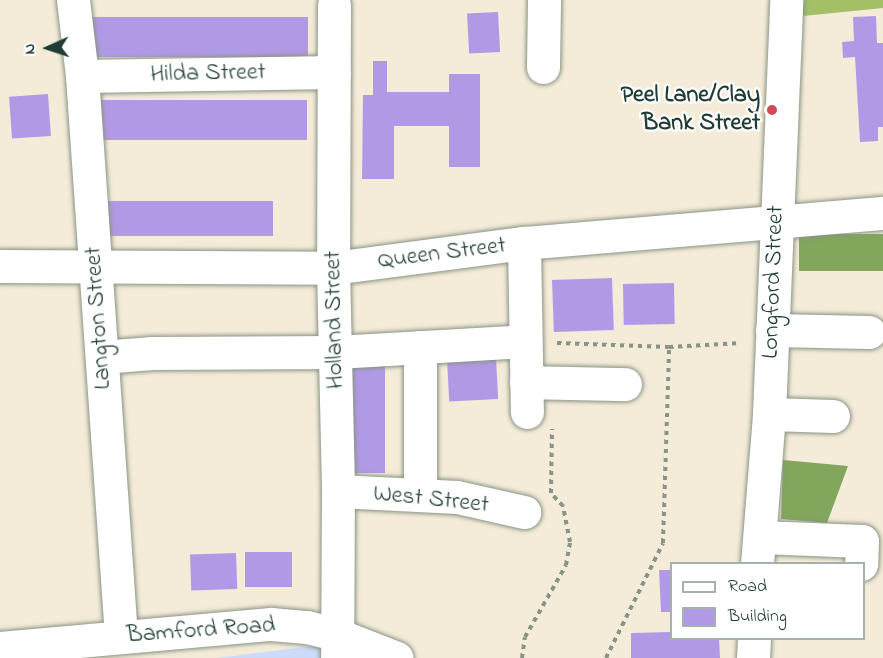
<!DOCTYPE html>
<html>
<head>
<meta charset="utf-8">
<style>
	body { margin:0 }
	#map { position:relative; width:883px; height:658px; overflow:hidden; background:#f4ecd8; font-family:"Indie Flower",sans-serif }
	div>[style] { position:absolute }
	[style*='--x'] { left:calc(var(--x)*1px); top:calc(var(--y)*1px); width:calc(var(--w)*1px); rotate:calc(var(--a)*1deg) }
	.built>* { inset:0; background:#cddbfa }
	.green>* { inset:0; background:#a3c067 }
	.forest>* { inset:0; background:#82a65c; transform-origin:0 0 }
	.building>* { inset:0; background:#b19ae5; transform-origin:0 0 }
	.path>* { height:4px; margin-top:-2px; transform-origin:0; background:repeating-linear-gradient(90deg,#8a9486 0 4.5px,transparent 0 9px) }
	.roads { filter:drop-shadow(0 0 2px #8a9486) drop-shadow(0 0 2px #8a9486) }
	.minor>* { height:33px; margin:-16.5px; padding:0 16.5px; transform-origin:16.5px; border-radius:16.5px; background:#fff }
	.dots>* { width:16px; height:16px; translate:-50% -50%; box-sizing:border-box; border:3px solid #fff; border-radius:50% }
	span { translate:-50% -50%; white-space:nowrap; text-align:center; line-height:1.15; -webkit-text-stroke:4.5px #fff; paint-order:stroke }
	.street-label { font-size:24px; color:#1f3d34 }
	.poi-label { font-size:24px; color:#1f3d34; font-weight:700 }
	.right { translate:-100% -50%; text-align:right }
	.legend { position:absolute; left:670px; top:562px; width:195px; height:78px; box-sizing:border-box; background:#fff; border:2px solid #a5b1ae; margin:0; padding:8px 10px; list-style:none; font-size:18px; color:#1f3d34 }
	.legend li { display:flex; align-items:center; gap:12px; height:30px }
	.legend b { width:30px; border:2px solid #a5b1ae }
	.north { position:absolute; left:18px; top:18px; width:60px; height:60px; -webkit-text-stroke:4px #fff; paint-order:stroke; rotate:267deg; font-size:16px; font-weight:700; line-height:24px; text-align:center; color:#1f3d34 }
	.north::after { content:''; display:block; margin:auto; width:21px; height:27px; background:#1f3d34; clip-path:polygon(50% 0,100% 100%,50% 72%,0 100%) }
</style>
</head>
<body>
<div id="map">
	<div class="built">
		<i style="clip-path:polygon(312px 646px,342px 658px,216px 658px)"></i>
	</div>
	<div class="green">
		<i style="clip-path:polygon(803px 0,883px 0,883px 8px,803px 16px)"></i>
	</div>
	<div class="forest">
		<i style="left:883px;top:234px;width:37px;height:84px;rotate:90deg"></i>
		<i style="clip-path:polygon(783px 460px,848px 466px,827px 523px,781px 519px)"></i>
	</div>
	<div class="building">
		<i style="left:498px;top:12px;width:40px;height:31px;rotate:87deg"></i>
		<i style="clip-path:polygon(876px 16px,877px 43px,883px 43px,883px 127px,878px 127px,878px 141px,860px 142px,855px 57px,843px 58px,842px 42px,854px 41px,853px 17px)"></i>
		<i style="left:87px;top:17px;width:221px;height:40px"></i>
		<i style="clip-path:polygon(373px 61px,387px 61px,387px 92px,449px 92px,449px 74px,480px 74px,480px 167px,449px 167px,449px 126px,394px 126px,394px 179px,362px 179px,363px 95px,373px 95px)"></i>
		<i style="left:48px;top:94px;width:42px;height:39px;rotate:86deg"></i>
		<i style="left:98px;top:100px;width:209px;height:40px"></i>
		<i style="left:107px;top:201px;width:166px;height:35px"></i>
		<i style="left:612px;top:278px;width:52px;height:60px;rotate:88deg"></i>
		<i style="left:674px;top:283px;width:41px;height:51px;rotate:89deg"></i>
		<i style="left:348px;top:353px;width:37px;height:120px"></i>
		<i style="left:496px;top:358px;width:41px;height:49px;rotate:87deg"></i>
		<i style="left:292px;top:552px;width:35px;height:47px;rotate:90deg"></i>
		<i style="left:236px;top:553px;width:36px;height:46px;rotate:88deg"></i>
		<i style="clip-path:polygon(659px 570px,672px 570px,672px 612px,661px 612px)"></i>
		<i style="clip-path:polygon(672px 632px,672px 638px,719px 638px,720px 658px,631px 658px,631px 633px)"></i>
	</div>
	<div class="path">
		<i style="--x:557;--y:343;--w:112;--a:2"></i>
		<i style="--x:669;--y:347;--w:72;--a:-3.2"></i>
		<i style="--x:522;--y:658;--w:21;--a:-82"></i>
		<i style="--x:525;--y:637;--w:83;--a:-60.3"></i>
		<i style="--x:566;--y:565;--w:23;--a:-80"></i>
		<i style="--x:570;--y:542;--w:37;--a:-101"></i>
		<i style="--x:563;--y:506;--w:18;--a:-133"></i>
		<i style="--x:551;--y:493;--w:64;--a:-89.1"></i>
		<i style="--x:606;--y:658;--w:128;--a:-63.6"></i>
		<i style="--x:663;--y:543;--w:196;--a:-88.2"></i>
	</div>
	<div class="roads">
		<div class="minor">
			<i style="--x:73;--y:0;--w:77;--a:83.2"></i>
			<i style="--x:82;--y:76;--w:561;--a:86.02"></i>
			<i style="--x:334;--y:5;--w:263;--a:90.2"></i>
			<i style="--x:333;--y:268;--w:223;--a:88.7"></i>
			<i style="--x:338;--y:491;--w:167;--a:90.3"></i>
			<i style="--x:543;--y:67;--w:67;--a:-89.1"></i>
			<i style="--x:82;--y:76;--w:252;--a:-0.9"></i>
			<i style="--x:524;--y:243;--w:169;--a:89"></i>
			<i style="--x:0;--y:266;--w:333;--a:0.3"></i>
			<i style="--x:333;--y:268;--w:193;--a:-7.5"></i>
			<i style="--x:524;--y:243;--w:360;--a:-4.8"></i>
			<i style="--x:772;--y:330;--w:97;--a:1.2"></i>
			<i style="--x:420;--y:347;--w:148;--a:90"></i>
			<i style="--x:102;--y:357;--w:50;--a:-4.6"></i>
			<i style="--x:152;--y:353;--w:184;--a:-0.3"></i>
			<i style="--x:336;--y:352;--w:189;--a:-3.3"></i>
			<i style="--x:526;--y:382;--w:99;--a:1.2"></i>
			<i style="--x:769;--y:414;--w:64;--a:1.8"></i>
			<i style="--x:338;--y:491;--w:119;--a:2.9"></i>
			<i style="--x:457;--y:497;--w:69;--a:12.6"></i>
			<i style="--x:761;--y:537;--w:101;--a:2.3"></i>
			<i style="--x:862;--y:541;--w:23;--a:92"></i>
			<i style="--x:757;--y:564;--w:150;--a:-85.4"></i>
			<i style="--x:769;--y:414;--w:414;--a:-87.6"></i>
			<i style="--x:0;--y:648;--w:272;--a:-5.1"></i>
			<i style="--x:271;--y:624;--w:36;--a:5"></i>
			<i style="--x:307;--y:627;--w:29;--a:14"></i>
			<i style="--x:335;--y:634;--w:66;--a:21.2"></i>
			<i style="--x:753;--y:658;--w:20;--a:-87"></i>
		</div>
	</div>
	<div class="dots">
		<i style="left:772px;top:110px;background:#d1495b"></i>
	</div>
	<div class="street-label">
		<span style="left:208px;top:74px;rotate:-1deg">Hilda Street</span>
		<span style="left:442px;top:254px;rotate:-7deg">Queen Street</span>
		<span style="left:774px;top:282px;rotate:-88deg">Longford Street</span>
		<span style="left:99px;top:318px;rotate:-94deg">Langton Street</span>
		<span style="left:335px;top:320px;rotate:-91deg">Holland Street</span>
		<span style="left:431px;top:500px;rotate:6deg">West Street</span>
		<span style="left:201px;top:631px;rotate:-4deg">Bamford Road</span>
	</div>
	<div class="poi-label">
		<span class="right" style="left:760px;top:110px">Peel Lane/Clay<br>Bank Street</span>
	</div>
	<ul class="legend">
	<li><b style="height:8px;background:#fff"></b>Road</li>
	<li><b style="height:16px;background:#b19ae5"></b>Building</li>
	</ul>
	<div class="north">N</div>
</div>
</body>
</html>
